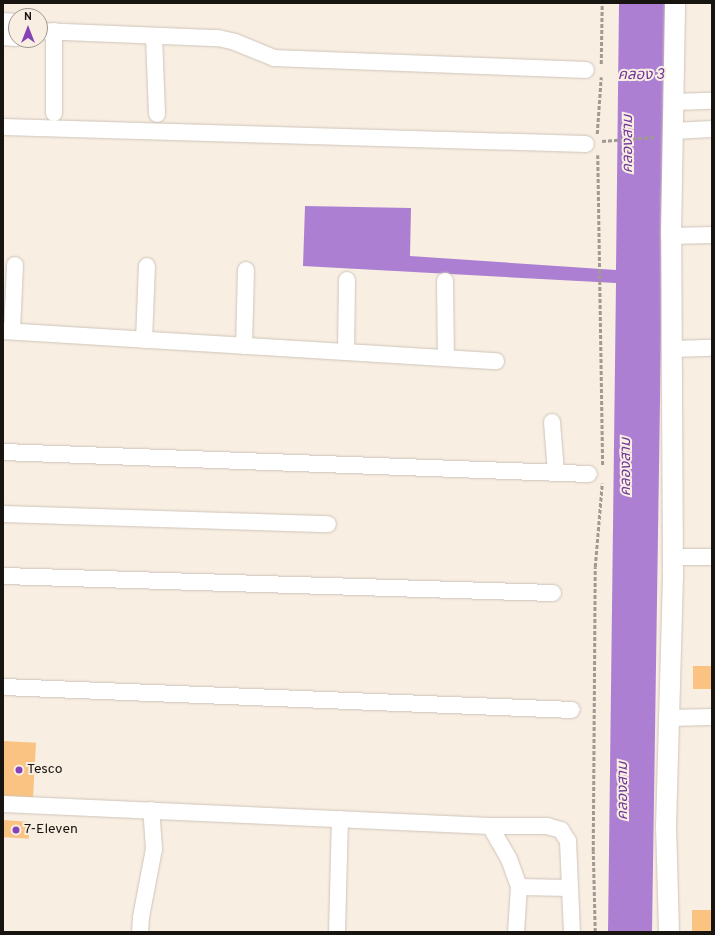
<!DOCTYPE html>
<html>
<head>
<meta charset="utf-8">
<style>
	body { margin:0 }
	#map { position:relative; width:715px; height:935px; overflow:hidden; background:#f8eee2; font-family:Overpass,"Noto Sans Thai",sans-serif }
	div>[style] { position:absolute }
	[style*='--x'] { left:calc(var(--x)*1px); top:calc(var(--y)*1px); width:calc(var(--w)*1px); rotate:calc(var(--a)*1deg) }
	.water>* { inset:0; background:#ac7fd3 }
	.building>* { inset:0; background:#fac381; transform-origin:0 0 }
	.path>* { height:2.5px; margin-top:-1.25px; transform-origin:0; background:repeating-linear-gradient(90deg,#a29a92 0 4px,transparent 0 6px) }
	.roads { filter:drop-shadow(0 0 1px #cfc4b9) drop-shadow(0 0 1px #cfc4b9) }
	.minor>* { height:16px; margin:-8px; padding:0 8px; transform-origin:8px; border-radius:8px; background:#fff }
	.tertiary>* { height:20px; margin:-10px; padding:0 10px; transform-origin:10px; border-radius:10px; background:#fff }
	.dots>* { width:11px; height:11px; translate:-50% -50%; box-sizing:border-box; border:2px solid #f8eee2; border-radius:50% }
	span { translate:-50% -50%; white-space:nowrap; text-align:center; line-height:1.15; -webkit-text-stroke:4px #f8eee2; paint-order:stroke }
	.poi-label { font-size:14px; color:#181410 }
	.left { translate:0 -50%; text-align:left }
	.water-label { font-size:15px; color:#71369a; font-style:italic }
	.frame { position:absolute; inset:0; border:4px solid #181410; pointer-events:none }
	.north { position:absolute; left:8px; top:8px; width:40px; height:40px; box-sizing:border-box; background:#f8eee2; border:1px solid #9e978e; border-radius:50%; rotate:0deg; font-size:11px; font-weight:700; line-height:16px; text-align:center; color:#181410 }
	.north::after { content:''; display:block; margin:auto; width:14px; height:18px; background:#8643b7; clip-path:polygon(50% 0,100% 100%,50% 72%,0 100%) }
</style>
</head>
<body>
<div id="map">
	<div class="water">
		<i style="clip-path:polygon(619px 3px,666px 3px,652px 932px,608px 932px,616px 283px,303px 266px,305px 206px,411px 208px,410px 256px,616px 270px)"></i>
	</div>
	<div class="building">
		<i style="left:712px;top:666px;width:23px;height:19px;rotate:90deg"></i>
		<i style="left:3px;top:741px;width:33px;height:55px;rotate:3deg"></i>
		<i style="left:3px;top:820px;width:27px;height:17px;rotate:4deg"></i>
		<i style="left:692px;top:910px;width:20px;height:22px"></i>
	</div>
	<div class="path">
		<i style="--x:601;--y:64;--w:61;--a:-89.1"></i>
		<i style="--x:597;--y:134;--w:57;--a:-86"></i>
		<i style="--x:602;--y:141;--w:53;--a:-4.3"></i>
		<i style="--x:598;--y:155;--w:311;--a:89.1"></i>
		<i style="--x:595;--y:932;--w:81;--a:-91.4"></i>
		<i style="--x:593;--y:851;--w:284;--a:-89.6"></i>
		<i style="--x:595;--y:567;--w:84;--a:-85.2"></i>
	</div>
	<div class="roads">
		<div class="minor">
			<i style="--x:3;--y:21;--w:13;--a:4"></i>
			<i style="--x:40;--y:31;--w:178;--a:2.3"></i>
			<i style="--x:218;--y:38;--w:17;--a:13"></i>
			<i style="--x:235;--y:42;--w:42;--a:22.3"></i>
			<i style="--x:274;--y:58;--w:312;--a:2.2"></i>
			<i style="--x:154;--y:36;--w:78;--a:87.8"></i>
			<i style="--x:3;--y:37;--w:13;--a:4"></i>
			<i style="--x:674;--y:102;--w:38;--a:-2"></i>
			<i style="--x:54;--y:113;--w:82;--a:-90"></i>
			<i style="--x:3;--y:127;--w:583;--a:1.67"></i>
			<i style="--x:673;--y:131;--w:39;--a:-3"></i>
			<i style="--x:671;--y:236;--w:41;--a:-1.4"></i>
			<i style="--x:445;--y:281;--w:77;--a:89.3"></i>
			<i style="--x:3;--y:331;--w:494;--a:3.5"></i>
			<i style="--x:12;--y:331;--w:66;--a:-87.4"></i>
			<i style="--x:144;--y:340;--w:74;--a:-87.7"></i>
			<i style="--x:244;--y:346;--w:76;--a:-88.5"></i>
			<i style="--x:674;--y:349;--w:38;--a:-2"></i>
			<i style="--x:346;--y:352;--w:72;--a:-89.2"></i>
			<i style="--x:552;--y:422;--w:51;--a:85.5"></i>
			<i style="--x:3;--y:452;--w:586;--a:2.15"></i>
			<i style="--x:3;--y:514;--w:325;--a:1.8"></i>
			<i style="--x:673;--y:557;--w:39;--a:0"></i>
			<i style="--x:3;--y:576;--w:550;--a:1.77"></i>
			<i style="--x:3;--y:687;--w:569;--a:2.31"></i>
			<i style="--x:668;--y:718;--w:44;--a:-1.3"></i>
			<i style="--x:3;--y:804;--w:487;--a:2.6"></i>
			<i style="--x:490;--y:826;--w:57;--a:0"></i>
			<i style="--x:547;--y:826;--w:15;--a:16"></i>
			<i style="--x:561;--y:830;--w:13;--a:58"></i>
			<i style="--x:568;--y:841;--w:91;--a:87.5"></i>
			<i style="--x:490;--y:826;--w:38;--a:60"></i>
			<i style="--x:509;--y:859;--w:30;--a:70"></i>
			<i style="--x:519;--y:887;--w:45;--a:93.8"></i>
			<i style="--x:519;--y:887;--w:51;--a:1.1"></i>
			<i style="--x:140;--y:932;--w:15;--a:-86"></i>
			<i style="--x:141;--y:917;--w:69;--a:-79.2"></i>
			<i style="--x:154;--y:849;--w:39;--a:-94"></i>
			<i style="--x:337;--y:932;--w:113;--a:-88.5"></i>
		</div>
		<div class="tertiary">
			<i style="--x:669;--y:932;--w:105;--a:-91.6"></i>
			<i style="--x:666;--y:827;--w:251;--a:-88.4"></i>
			<i style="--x:673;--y:576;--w:340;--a:-90.3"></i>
			<i style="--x:671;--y:236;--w:233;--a:-89"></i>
		</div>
	</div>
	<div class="dots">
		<i style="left:19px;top:770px;background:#8643b7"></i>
		<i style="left:16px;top:830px;background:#8643b7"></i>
	</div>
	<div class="poi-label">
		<span class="left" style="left:27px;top:770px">Tesco</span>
		<span class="left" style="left:24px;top:830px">7-Eleven</span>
	</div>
	<div class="water-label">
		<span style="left:641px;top:76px">คลอง 3</span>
		<span style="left:629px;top:144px;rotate:-90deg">คลองสาม</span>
		<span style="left:627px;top:467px;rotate:-90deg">คลองสาม</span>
		<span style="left:624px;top:791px;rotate:-90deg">คลองสาม</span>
	</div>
	<div class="frame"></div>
	<div class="north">N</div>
</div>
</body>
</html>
